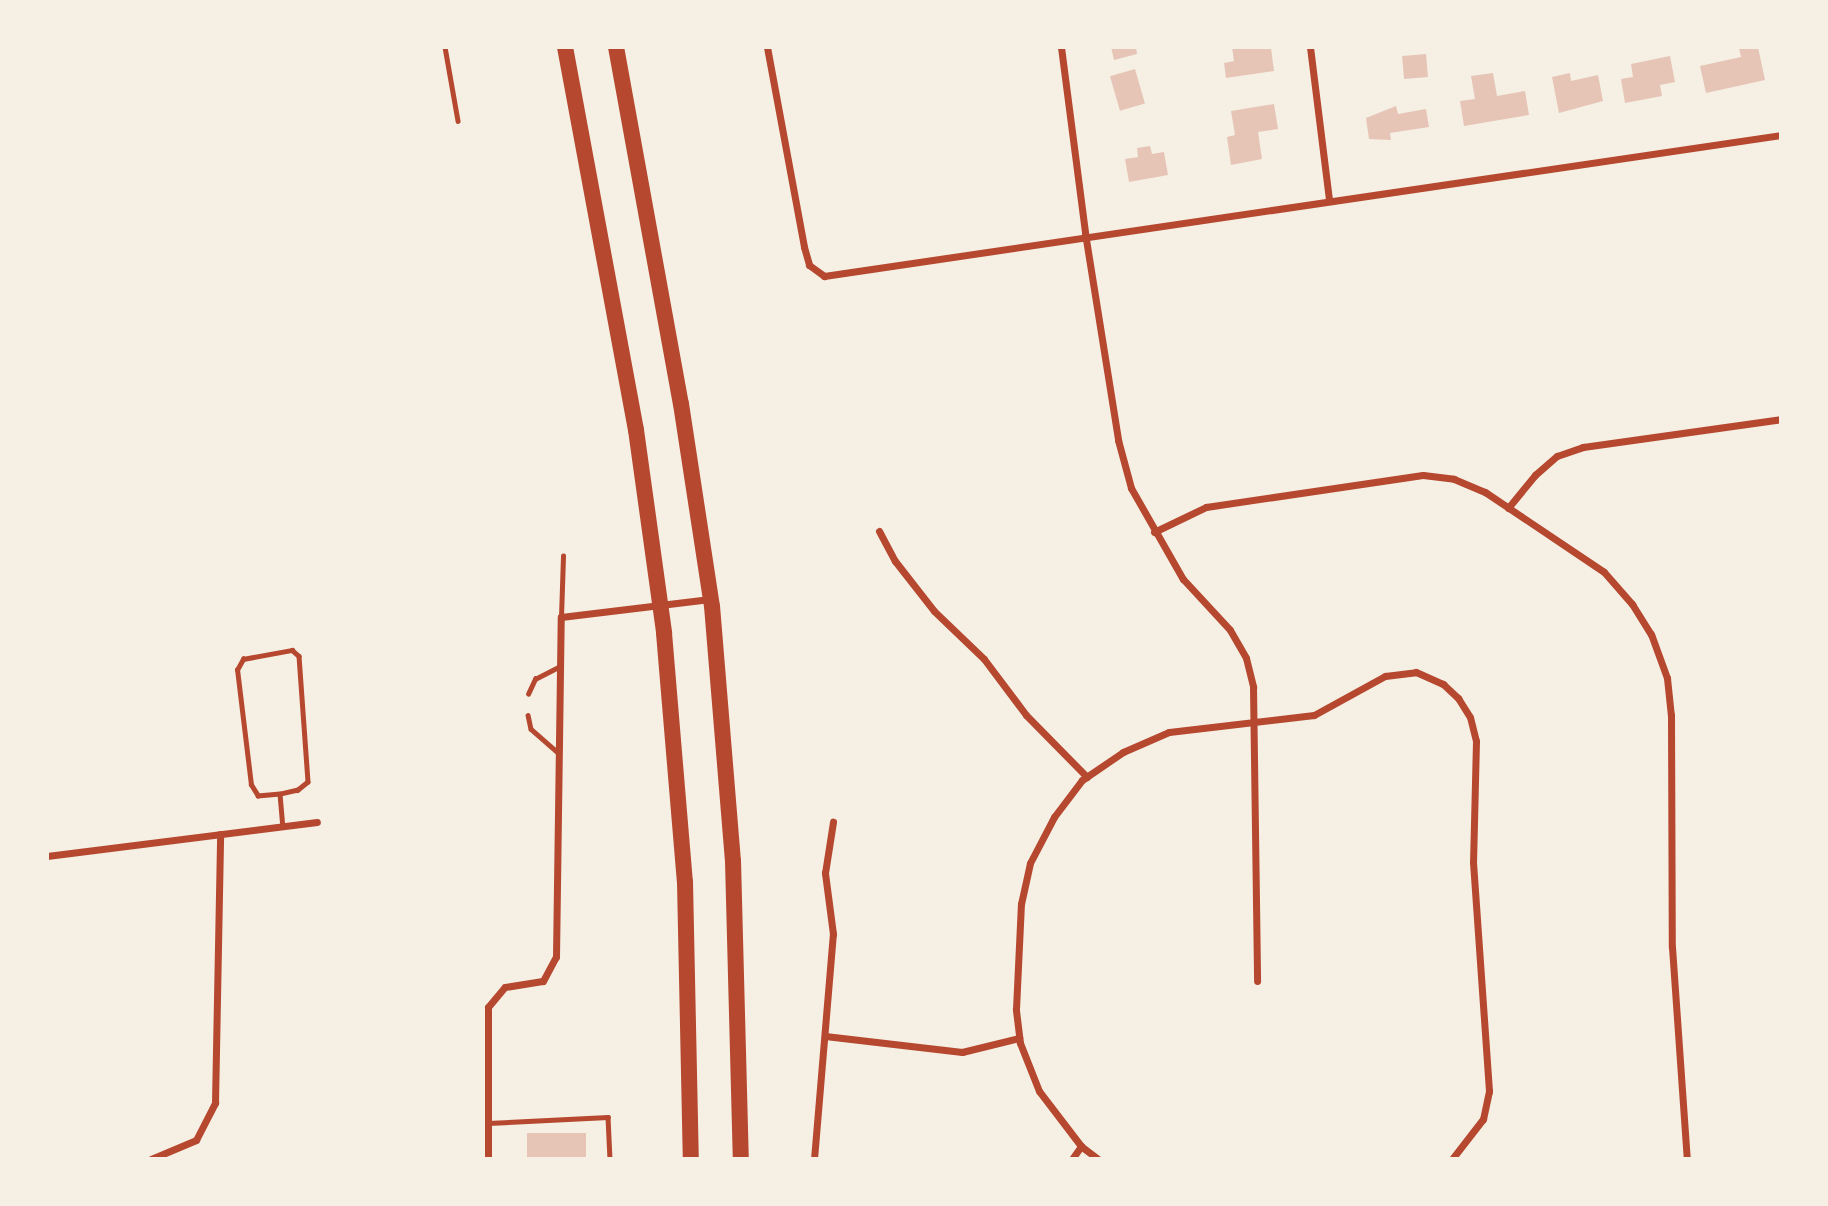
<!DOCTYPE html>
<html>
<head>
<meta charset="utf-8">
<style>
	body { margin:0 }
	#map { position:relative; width:1828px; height:1206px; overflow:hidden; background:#f6efe4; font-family:"PT Sans Narrow",sans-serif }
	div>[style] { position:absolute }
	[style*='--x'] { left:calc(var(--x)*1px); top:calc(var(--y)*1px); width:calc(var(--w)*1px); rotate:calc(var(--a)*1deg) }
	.building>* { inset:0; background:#e6c5b7; transform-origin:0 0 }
	.service>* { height:4.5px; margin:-2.25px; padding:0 2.25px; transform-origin:2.25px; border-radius:2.25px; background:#b5482f }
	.minor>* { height:7px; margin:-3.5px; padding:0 3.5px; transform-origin:3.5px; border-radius:3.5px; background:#b5482f }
	.trunk>* { height:16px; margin:-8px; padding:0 8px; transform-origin:8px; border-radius:8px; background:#b5482f }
	span { translate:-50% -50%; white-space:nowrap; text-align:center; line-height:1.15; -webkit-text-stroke:5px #f6efe4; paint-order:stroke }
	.frame { position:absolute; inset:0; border:49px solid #f6efe4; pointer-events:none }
</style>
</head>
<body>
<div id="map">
	<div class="building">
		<i style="clip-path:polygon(1111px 47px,1136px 47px,1137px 54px,1114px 60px)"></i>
		<i style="clip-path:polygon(1232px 47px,1271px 48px,1274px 71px,1226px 78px,1224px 63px,1234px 61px)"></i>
		<i style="clip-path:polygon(1758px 47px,1765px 80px,1706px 93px,1700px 66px,1741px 57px,1739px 48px)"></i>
		<i style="left:1426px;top:54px;width:23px;height:24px;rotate:85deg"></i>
		<i style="clip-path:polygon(1670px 56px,1675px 82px,1660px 85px,1662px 96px,1625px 103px,1621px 79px,1633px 77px,1631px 64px)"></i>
		<i style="left:1135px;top:69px;width:36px;height:26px;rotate:74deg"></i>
		<i style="clip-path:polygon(1493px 73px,1497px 96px,1525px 91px,1529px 115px,1464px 126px,1460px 101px,1475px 99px,1471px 76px)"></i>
		<i style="clip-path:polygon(1570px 73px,1571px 81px,1598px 75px,1603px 101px,1559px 113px,1552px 77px)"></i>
		<i style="clip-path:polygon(1274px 104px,1278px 129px,1258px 132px,1262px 159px,1231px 165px,1227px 137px,1235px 135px,1231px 111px)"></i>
		<i style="clip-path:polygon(1396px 106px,1398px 114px,1426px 109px,1429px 127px,1390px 133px,1391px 140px,1369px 139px,1366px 118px)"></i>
		<i style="clip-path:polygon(1150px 146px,1152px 154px,1164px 152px,1168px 175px,1129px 182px,1125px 159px,1138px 157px,1137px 148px)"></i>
		<i style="left:586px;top:1133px;width:26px;height:59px;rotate:90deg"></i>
	</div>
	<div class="service">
		<i style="--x:445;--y:47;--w:75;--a:80"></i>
		<i style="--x:561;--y:617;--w:61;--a:-88.1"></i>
		<i style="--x:528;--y:694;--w:17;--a:-65"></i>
		<i style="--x:535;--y:679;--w:28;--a:-27"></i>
		<i style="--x:528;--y:715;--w:14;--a:78"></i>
		<i style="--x:531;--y:729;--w:37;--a:41"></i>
		<i style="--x:280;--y:794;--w:22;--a:175"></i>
		<i style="--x:258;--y:796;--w:13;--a:-122"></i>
		<i style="--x:251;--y:785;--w:116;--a:-96.9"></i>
		<i style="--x:237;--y:670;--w:13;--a:-61"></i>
		<i style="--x:243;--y:659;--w:50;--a:-10.4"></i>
		<i style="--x:292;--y:650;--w:9;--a:41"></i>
		<i style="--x:299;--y:656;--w:126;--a:85.9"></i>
		<i style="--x:308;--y:782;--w:13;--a:141"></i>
		<i style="--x:298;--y:790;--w:18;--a:167"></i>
		<i style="--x:280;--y:794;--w:32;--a:85"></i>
		<i style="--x:488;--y:1123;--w:120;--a:-2.9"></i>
		<i style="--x:608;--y:1117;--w:42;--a:87.3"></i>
	</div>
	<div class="minor">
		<i style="--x:767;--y:47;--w:203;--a:79.5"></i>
		<i style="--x:804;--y:247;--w:19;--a:74"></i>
		<i style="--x:809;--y:265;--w:19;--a:36"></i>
		<i style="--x:824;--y:276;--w:967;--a:-8.38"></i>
		<i style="--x:1061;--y:47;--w:188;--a:82.6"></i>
		<i style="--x:1085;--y:233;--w:210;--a:80.9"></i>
		<i style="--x:1118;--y:440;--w:50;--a:74.8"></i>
		<i style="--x:1131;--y:488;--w:105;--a:60.3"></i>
		<i style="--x:1183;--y:579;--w:69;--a:47.3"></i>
		<i style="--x:1230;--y:630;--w:32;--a:60"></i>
		<i style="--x:1246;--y:658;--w:30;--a:76"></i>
		<i style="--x:1253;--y:687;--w:294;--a:89.2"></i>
		<i style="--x:1310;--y:47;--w:154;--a:82.9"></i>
		<i style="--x:1508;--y:508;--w:43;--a:-50.7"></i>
		<i style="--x:1535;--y:475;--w:29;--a:-41"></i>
		<i style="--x:1557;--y:456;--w:28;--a:-19"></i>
		<i style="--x:1583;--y:447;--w:200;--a:-8"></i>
		<i style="--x:879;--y:531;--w:34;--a:62"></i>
		<i style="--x:895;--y:561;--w:63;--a:52"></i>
		<i style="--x:934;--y:611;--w:69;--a:43.8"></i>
		<i style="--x:984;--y:659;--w:70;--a:53.1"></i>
		<i style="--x:1026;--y:715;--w:87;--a:45.5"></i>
		<i style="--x:1154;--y:532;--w:58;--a:-25.7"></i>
		<i style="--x:1206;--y:507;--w:219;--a:-8.4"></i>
		<i style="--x:1423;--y:475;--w:31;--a:7"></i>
		<i style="--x:1454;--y:479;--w:34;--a:23"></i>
		<i style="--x:1485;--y:492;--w:143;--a:33.9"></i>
		<i style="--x:1604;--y:572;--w:43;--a:48.8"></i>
		<i style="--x:1632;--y:604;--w:36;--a:58"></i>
		<i style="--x:1651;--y:634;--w:47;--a:70"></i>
		<i style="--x:1667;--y:678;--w:37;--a:84"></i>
		<i style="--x:1671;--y:715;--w:232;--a:89.8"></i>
		<i style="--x:1672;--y:947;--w:213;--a:86"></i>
		<i style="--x:47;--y:856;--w:272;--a:-7.2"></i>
		<i style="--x:825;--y:1036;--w:138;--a:6.7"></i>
		<i style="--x:962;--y:1052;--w:59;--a:-13.8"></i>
		<i style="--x:151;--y:1159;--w:49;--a:-22.9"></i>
		<i style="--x:196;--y:1140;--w:42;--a:-62.8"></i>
		<i style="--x:215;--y:1103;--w:269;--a:-88.9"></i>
		<i style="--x:488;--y:1159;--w:152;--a:-90"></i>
		<i style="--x:488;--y:1007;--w:26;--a:-50"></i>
		<i style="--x:505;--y:987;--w:38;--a:-9"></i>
		<i style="--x:543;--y:981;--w:27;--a:-62"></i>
		<i style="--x:556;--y:957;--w:340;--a:-89.2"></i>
		<i style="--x:561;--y:617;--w:150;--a:-6.9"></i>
		<i style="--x:814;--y:1159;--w:226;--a:-85.2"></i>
		<i style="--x:833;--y:934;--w:62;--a:-97.5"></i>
		<i style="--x:825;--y:873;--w:52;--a:-81.1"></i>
		<i style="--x:1072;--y:1159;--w:16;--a:-55"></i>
		<i style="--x:1098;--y:1159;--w:21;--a:-143"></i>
		<i style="--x:1081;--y:1146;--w:69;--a:-127.4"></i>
		<i style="--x:1039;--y:1091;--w:52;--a:-111.6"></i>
		<i style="--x:1020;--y:1043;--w:34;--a:-97"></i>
		<i style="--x:1016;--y:1009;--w:105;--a:-87.3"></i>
		<i style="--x:1021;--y:904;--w:42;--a:-77.6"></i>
		<i style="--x:1030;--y:863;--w:52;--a:-62.4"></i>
		<i style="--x:1054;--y:817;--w:46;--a:-52.9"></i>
		<i style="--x:1082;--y:780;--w:50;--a:-34.3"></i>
		<i style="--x:1123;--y:752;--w:50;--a:-23.5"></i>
		<i style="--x:1169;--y:732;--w:146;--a:-6.7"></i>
		<i style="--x:1314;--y:715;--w:81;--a:-28.8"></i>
		<i style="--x:1385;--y:676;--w:31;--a:-7"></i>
		<i style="--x:1416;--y:672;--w:30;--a:24"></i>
		<i style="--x:1443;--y:684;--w:21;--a:43"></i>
		<i style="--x:1458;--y:698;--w:22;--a:58"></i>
		<i style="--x:1470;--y:717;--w:25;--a:76"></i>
		<i style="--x:1476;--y:741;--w:121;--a:91.4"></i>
		<i style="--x:1473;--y:862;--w:230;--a:86"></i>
		<i style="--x:1489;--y:1091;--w:29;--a:102"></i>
		<i style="--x:1483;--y:1119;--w:51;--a:127.8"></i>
	</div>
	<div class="trunk">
		<i style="--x:565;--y:47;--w:390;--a:79.5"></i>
		<i style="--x:636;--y:430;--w:205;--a:82.1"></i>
		<i style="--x:664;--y:633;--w:250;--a:85.2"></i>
		<i style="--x:685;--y:882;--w:277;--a:88.8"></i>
		<i style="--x:616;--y:47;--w:363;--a:79.7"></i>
		<i style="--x:681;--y:404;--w:204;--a:81.3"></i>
		<i style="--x:712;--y:606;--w:256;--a:85.3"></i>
		<i style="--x:733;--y:861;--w:298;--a:88.5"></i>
	</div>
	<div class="frame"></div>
</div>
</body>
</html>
